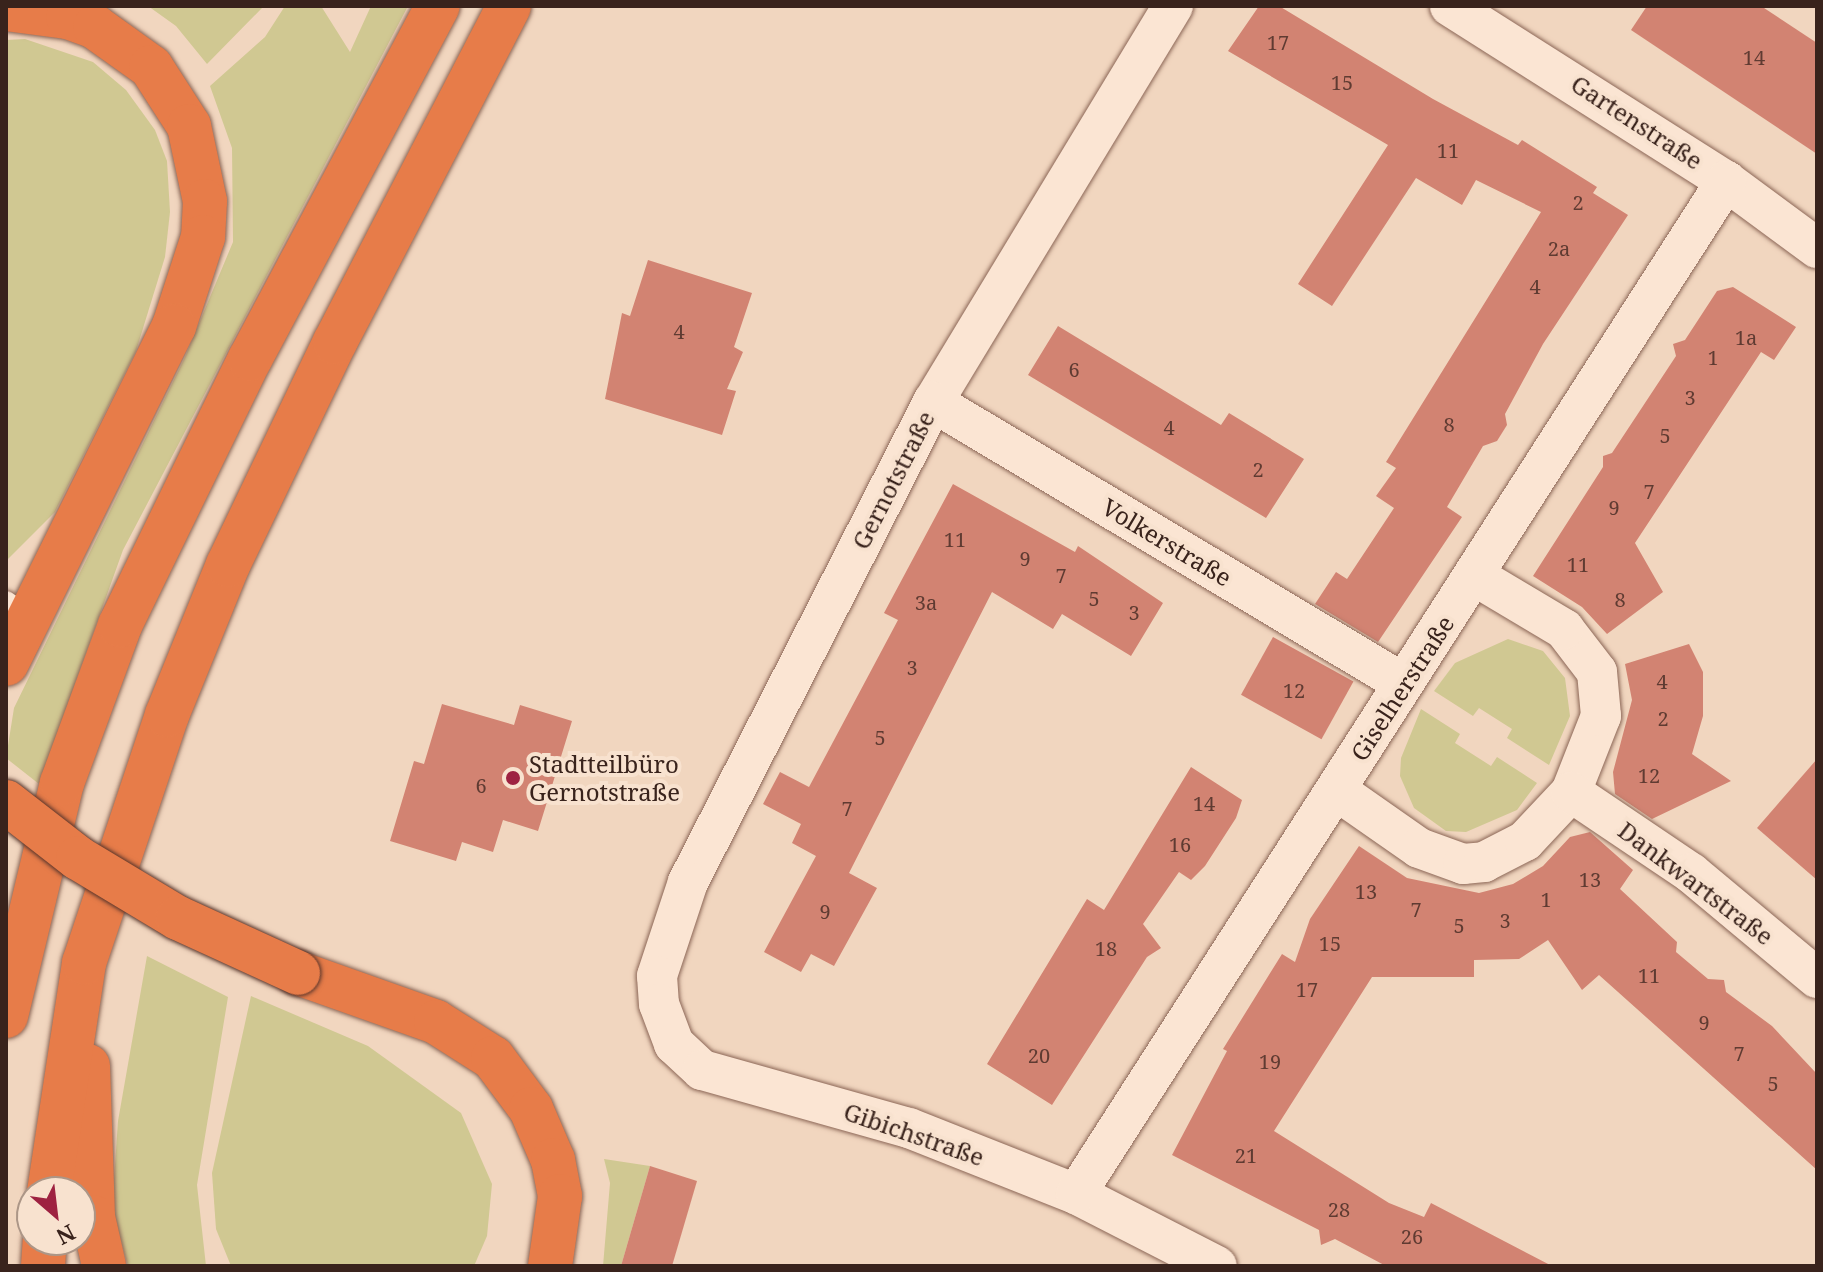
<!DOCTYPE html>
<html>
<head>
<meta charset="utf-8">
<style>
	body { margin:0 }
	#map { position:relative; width:1823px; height:1272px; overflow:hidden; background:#f1d6bf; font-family:"Noto Serif",serif }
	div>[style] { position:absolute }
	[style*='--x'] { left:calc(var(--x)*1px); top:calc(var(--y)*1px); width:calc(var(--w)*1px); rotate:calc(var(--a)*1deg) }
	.green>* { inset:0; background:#d0c892 }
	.building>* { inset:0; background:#d28372; transform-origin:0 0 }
	.roads { filter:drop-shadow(0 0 2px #8b6656) drop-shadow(0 0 2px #8b6656) }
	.lane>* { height:20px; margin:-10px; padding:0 10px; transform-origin:10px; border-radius:10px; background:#fbe5d3 }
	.street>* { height:40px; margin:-20px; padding:0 20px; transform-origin:20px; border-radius:20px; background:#fbe5d3 }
	.highway>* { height:44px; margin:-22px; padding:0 22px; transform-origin:22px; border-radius:22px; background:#e77c49 }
	.bridges { filter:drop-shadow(0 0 2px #58352b) drop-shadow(0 0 2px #58352b) }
	.highway-bridge>* { height:44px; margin:-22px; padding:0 22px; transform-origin:22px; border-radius:22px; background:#e77c49 }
	.dots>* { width:22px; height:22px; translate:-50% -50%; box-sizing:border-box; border:4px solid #f8e2cf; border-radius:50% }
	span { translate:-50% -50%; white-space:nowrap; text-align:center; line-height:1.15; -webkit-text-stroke:8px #f8e2cf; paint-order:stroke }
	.number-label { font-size:20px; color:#5f3b32 }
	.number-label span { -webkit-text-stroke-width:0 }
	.street-label { font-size:24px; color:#39231c }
	.poi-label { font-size:24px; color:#39231c }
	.left { translate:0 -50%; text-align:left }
	.frame { position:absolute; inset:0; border:8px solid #39231c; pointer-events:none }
	.north { position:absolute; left:16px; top:1176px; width:80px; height:80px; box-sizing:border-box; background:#f8e2cf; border:2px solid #ac9687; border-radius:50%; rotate:152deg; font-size:22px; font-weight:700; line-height:32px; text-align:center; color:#39231c }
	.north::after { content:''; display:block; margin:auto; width:28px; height:36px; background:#9e2241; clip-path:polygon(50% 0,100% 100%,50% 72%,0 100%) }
</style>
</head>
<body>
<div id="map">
	<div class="green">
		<i style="clip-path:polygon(148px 6px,261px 6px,262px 8px,207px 64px,176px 26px)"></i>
		<i style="clip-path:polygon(285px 6px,321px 6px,350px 52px,371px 6px,408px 6px,123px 550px,39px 784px,6px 758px,14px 708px,185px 357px,233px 242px,232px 148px,210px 86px,265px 37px)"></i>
		<i style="clip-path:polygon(25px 39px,93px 62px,126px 90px,155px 130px,167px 161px,170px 212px,165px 257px,136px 351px,55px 512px,6px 561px,6px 40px)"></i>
		<i style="clip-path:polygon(1508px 639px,1543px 651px,1565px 678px,1570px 716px,1549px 765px,1507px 738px,1512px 729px,1479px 708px,1473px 716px,1434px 691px,1455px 663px)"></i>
		<i style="clip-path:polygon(1421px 709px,1460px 734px,1455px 743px,1491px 766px,1497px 757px,1537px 783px,1517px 810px,1466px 832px,1446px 831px,1414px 808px,1400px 776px,1401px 758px)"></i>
		<i style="clip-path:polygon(147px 956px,228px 997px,197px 1185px,206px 1266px,128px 1266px,112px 1209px,118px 1121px)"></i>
		<i style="clip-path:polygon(251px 996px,368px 1046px,461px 1113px,492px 1184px,487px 1236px,474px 1266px,231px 1266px,216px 1229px,212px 1173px)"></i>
		<i style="clip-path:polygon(604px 1159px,650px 1166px,621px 1266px,603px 1266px,610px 1183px)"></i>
	</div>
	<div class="building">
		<i style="clip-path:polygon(1259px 6px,1279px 6px,1433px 99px,1518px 145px,1522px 140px,1597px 187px,1593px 193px,1628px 215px,1543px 344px,1505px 414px,1507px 425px,1497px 441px,1483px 446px,1447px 507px,1462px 517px,1378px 642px,1315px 604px,1336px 572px,1347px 579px,1394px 508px,1376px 496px,1396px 468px,1386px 462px,1541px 212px,1476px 180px,1462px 205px,1416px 178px,1332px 306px,1298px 284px,1388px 145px,1228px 51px)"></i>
		<i style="clip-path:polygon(1647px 6px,1761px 6px,1817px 43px,1817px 154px,1631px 30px)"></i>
		<i style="clip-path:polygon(648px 260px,752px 293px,734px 347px,743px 352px,727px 389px,736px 391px,722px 435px,605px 399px,622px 313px,630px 316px)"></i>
		<i style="clip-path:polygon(1733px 287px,1796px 327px,1774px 360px,1761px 352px,1635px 543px,1663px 592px,1607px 634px,1582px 607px,1533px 576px,1603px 467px,1603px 456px,1612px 453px,1676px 356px,1673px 344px,1685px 340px,1717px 291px)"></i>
		<i style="clip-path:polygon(1058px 326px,1221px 425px,1229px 413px,1304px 459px,1266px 518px,1028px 375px)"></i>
		<i style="clip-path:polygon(953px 484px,1075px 552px,1078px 546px,1163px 603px,1131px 656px,1062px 614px,1053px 629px,992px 592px,849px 873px,877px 888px,834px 966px,811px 954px,801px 972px,764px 952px,816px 856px,792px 843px,801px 824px,763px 804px,780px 772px,809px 787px,898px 620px,884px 613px)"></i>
		<i style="left:1273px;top:637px;width:92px;height:66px;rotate:29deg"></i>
		<i style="clip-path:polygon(1689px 644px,1703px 672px,1703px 716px,1692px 754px,1731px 781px,1652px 819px,1615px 794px,1613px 772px,1632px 700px,1625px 664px)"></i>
		<i style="clip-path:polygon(442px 704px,514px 725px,520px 705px,572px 721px,538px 831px,503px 820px,493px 852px,462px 842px,456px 861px,390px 841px,414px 761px,424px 764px)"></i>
		<i style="clip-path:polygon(1817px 759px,1817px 880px,1757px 828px)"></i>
		<i style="clip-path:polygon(1191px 767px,1242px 800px,1236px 818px,1205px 866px,1191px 880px,1179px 872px,1143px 924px,1161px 948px,1147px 957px,1052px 1105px,987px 1064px,1087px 899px,1104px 910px)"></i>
		<i style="clip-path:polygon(1590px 832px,1633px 870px,1620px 889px,1677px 942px,1676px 952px,1708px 979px,1724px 980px,1726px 992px,1772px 1026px,1817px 1074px,1817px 1170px,1599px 975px,1582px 990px,1548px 940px,1519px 959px,1474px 960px,1474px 977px,1372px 977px,1274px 1131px,1389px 1203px,1424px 1217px,1431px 1203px,1552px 1266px,1386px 1266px,1335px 1239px,1321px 1245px,1319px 1230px,1172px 1155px,1227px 1051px,1223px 1049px,1282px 954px,1295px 962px,1310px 919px,1359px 846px,1407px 878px,1479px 893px,1513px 884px,1543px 866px,1570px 837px)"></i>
		<i style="clip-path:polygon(650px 1166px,697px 1181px,672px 1266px,621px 1266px)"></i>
	</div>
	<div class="roads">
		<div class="lane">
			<i style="--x:6;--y:601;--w:28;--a:35"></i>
		</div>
		<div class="street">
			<i style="--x:1173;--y:6;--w:463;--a:121.2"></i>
			<i style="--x:933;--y:402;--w:539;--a:117.04"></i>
			<i style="--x:688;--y:882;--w:99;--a:108.3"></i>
			<i style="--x:657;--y:976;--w:28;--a:86"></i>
			<i style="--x:659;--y:1004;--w:43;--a:69.4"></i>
			<i style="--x:674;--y:1044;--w:38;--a:43"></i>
			<i style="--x:702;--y:1070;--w:215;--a:15.7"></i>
			<i style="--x:909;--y:1128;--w:180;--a:21.6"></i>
			<i style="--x:1076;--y:1194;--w:158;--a:27.1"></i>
			<i style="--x:1450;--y:6;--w:327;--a:32.4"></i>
			<i style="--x:1726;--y:181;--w:113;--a:36.4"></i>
			<i style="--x:933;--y:402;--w:545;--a:30.89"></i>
			<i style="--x:1336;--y:790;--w:101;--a:34.9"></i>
			<i style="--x:1419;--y:848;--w:47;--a:20"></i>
			<i style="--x:1463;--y:864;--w:21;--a:-5"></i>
			<i style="--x:1484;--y:862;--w:46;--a:-27.1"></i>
			<i style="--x:1525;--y:841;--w:67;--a:-46.8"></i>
			<i style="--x:1571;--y:792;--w:82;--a:-68.5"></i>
			<i style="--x:1601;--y:716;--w:44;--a:-95.2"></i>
			<i style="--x:1597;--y:672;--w:54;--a:-127.5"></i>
			<i style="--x:1564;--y:629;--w:104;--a:-149.2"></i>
			<i style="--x:1571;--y:792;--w:145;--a:34"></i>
			<i style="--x:1691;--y:873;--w:164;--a:39.8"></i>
			<i style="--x:1076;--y:1194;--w:1204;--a:-57.31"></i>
		</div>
		<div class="highway">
			<i style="--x:6;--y:9;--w:63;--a:7.4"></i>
			<i style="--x:68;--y:17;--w:29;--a:20"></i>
			<i style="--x:95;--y:27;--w:69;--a:35.5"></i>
			<i style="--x:151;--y:67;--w:70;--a:57.2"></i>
			<i style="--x:189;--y:126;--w:77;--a:78"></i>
			<i style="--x:205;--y:201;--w:36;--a:93"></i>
			<i style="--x:203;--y:237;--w:94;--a:108"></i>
			<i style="--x:174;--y:326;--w:377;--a:116.4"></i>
			<i style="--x:298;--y:973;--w:146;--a:19.5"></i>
			<i style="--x:436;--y:1022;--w:67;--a:32.3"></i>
			<i style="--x:493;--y:1058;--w:64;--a:53.3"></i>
			<i style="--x:531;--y:1109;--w:56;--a:66.7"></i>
			<i style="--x:553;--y:1160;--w:37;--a:79"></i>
			<i style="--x:560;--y:1196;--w:71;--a:98.1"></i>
			<i style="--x:6;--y:1016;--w:240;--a:-76.5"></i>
			<i style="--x:62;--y:783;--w:168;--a:-69.8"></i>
			<i style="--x:120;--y:625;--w:296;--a:-64"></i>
			<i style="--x:250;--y:359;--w:400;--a:-62"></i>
			<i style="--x:88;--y:1066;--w:151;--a:88.1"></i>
			<i style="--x:93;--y:1217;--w:50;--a:77.3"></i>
			<i style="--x:49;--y:1192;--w:232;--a:-81.3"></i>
			<i style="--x:84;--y:963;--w:262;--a:-71.5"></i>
			<i style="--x:167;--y:715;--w:162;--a:-67.9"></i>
			<i style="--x:228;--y:565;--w:247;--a:-64.4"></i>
			<i style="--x:335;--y:342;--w:378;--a:-62.6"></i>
			<i style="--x:43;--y:1266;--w:26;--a:-86"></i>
		</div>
	</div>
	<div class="bridges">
		<div class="highway-bridge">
			<i style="--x:6;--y:802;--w:91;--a:37.9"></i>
			<i style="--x:78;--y:858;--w:117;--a:31"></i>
			<i style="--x:178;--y:918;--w:132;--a:24.6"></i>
		</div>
	</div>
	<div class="dots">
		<i style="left:513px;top:778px;background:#9e2241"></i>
	</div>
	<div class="number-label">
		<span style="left:1278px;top:42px">17</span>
		<span style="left:1754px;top:57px">14</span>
		<span style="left:1342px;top:82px">15</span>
		<span style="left:1448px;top:150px">11</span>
		<span style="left:1578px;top:202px">2</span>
		<span style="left:1559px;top:248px">2a</span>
		<span style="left:1535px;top:286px">4</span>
		<span style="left:679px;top:331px">4</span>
		<span style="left:1746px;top:337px">1a</span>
		<span style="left:1713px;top:357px">1</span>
		<span style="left:1074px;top:369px">6</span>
		<span style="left:1690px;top:397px">3</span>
		<span style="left:1449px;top:424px">8</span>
		<span style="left:1169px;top:427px">4</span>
		<span style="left:1665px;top:435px">5</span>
		<span style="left:1258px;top:469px">2</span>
		<span style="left:1649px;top:491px">7</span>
		<span style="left:1614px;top:507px">9</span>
		<span style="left:955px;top:539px">11</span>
		<span style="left:1025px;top:558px">9</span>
		<span style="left:1578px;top:564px">11</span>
		<span style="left:1061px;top:575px">7</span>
		<span style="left:1094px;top:598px">5</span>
		<span style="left:1620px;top:599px">8</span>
		<span style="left:926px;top:602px">3a</span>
		<span style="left:1134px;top:612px">3</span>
		<span style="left:912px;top:667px">3</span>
		<span style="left:1662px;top:681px">4</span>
		<span style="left:1294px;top:690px">12</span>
		<span style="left:1663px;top:718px">2</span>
		<span style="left:880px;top:737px">5</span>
		<span style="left:1649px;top:775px">12</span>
		<span style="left:481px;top:785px">6</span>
		<span style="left:1204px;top:803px">14</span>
		<span style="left:847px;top:808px">7</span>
		<span style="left:1180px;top:844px">16</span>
		<span style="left:1590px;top:879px">13</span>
		<span style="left:1366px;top:891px">13</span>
		<span style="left:1546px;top:899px">1</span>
		<span style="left:1416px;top:909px">7</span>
		<span style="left:825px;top:911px">9</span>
		<span style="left:1505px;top:920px">3</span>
		<span style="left:1459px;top:925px">5</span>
		<span style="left:1330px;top:943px">15</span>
		<span style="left:1106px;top:948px">18</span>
		<span style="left:1649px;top:975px">11</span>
		<span style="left:1307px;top:989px">17</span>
		<span style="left:1704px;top:1022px">9</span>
		<span style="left:1739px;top:1053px">7</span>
		<span style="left:1039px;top:1055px">20</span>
		<span style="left:1270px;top:1061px">19</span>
		<span style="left:1773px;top:1083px">5</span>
		<span style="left:1246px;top:1155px">21</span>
		<span style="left:1339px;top:1209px">28</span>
		<span style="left:1412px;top:1236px">26</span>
	</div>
	<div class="street-label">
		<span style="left:1637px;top:122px;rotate:33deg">Gartenstraße</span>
		<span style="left:893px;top:480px;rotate:-63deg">Gernotstraße</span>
		<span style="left:1167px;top:542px;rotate:31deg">Volkerstraße</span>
		<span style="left:1402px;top:688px;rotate:-57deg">Giselherstraße</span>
		<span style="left:1696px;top:883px;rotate:37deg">Dankwartstraße</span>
		<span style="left:914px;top:1134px;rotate:19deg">Gibichstraße</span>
	</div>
	<div class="poi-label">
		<span class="left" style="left:529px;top:778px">Stadtteilbüro<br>Gernotstraße</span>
	</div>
	<div class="frame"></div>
	<div class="north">N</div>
</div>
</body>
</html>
